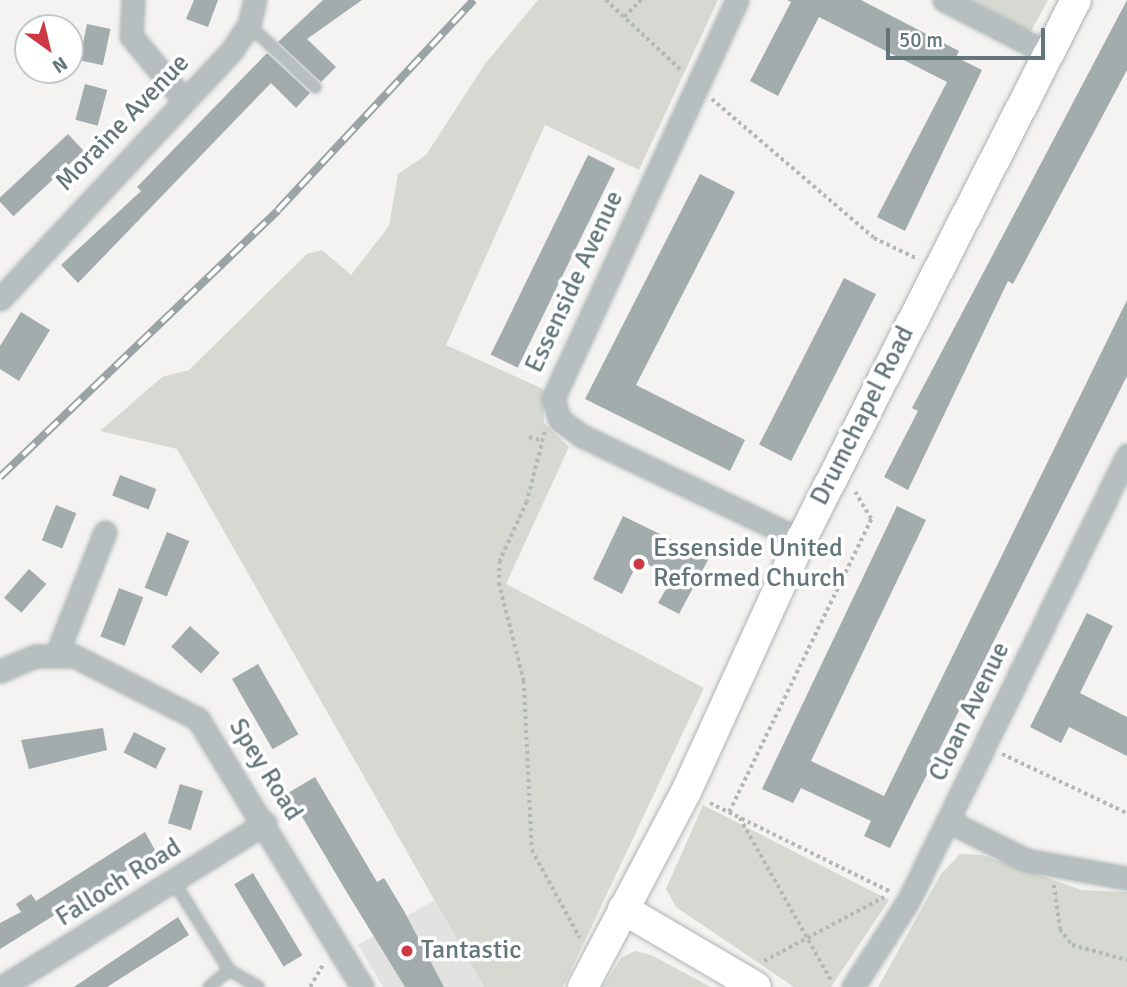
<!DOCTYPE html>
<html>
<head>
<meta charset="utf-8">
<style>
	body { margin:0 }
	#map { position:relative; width:1127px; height:987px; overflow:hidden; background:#f4f3f1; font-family:Signika,sans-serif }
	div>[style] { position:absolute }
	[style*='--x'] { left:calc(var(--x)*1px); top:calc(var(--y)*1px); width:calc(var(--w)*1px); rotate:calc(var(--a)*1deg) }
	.built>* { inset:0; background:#e2e3e1 }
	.green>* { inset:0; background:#d6d8d1 }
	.building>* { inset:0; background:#a2acad; transform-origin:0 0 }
	.path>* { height:3.5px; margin-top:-1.75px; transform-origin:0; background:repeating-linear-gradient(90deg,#b2b7b8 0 3.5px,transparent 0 7px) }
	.roads { filter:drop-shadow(0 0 2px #acb4b5) drop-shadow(0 0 2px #acb4b5) }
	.lane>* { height:10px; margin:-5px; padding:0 5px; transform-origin:5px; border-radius:5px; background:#b7bebf }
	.street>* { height:21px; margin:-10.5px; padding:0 10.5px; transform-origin:10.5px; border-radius:10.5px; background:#b7bebf }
	.secondary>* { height:30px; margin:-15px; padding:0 15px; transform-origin:15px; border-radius:15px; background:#fff }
	.rail>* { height:8px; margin-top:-4px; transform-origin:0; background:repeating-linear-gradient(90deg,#fff 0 16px,#9aa4a5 0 32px); box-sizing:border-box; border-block:2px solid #9aa4a5 }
	.dots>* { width:19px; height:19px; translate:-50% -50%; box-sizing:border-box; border:4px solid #fff; border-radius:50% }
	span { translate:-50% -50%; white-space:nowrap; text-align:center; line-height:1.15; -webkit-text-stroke:7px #fff; paint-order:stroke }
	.street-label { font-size:26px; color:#637679 }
	.poi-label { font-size:26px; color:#637679 }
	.left { translate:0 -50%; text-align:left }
	.north { position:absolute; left:14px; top:14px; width:70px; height:70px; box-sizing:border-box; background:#fff; border:2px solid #c1c8c9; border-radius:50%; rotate:146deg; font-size:19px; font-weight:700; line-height:28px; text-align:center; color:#637679 }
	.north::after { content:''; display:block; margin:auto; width:24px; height:32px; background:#cc3945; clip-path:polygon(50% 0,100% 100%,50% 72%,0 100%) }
	.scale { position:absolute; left:886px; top:28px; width:159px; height:32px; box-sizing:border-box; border:4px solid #637679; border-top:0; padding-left:9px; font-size:21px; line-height:24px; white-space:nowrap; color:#637679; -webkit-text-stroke:5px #fff; paint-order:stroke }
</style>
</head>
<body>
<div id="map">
	<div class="built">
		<i style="clip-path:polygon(434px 900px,484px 987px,383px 987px,358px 945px)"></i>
	</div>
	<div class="green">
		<i style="clip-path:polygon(538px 0,718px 0,639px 170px,545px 125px,446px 345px,543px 389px,544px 423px,569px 447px,506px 584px,704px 688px,563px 987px,484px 987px,177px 449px,100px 431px,162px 377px,189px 370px,307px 254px,322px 250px,351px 275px,389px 226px,398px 174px,426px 155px,485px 64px)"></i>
		<i style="clip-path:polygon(967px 0,1048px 0,1030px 33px)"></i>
		<i style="clip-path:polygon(703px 805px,889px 900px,831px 987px,794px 987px,676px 907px,666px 889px)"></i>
		<i style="clip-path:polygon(960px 854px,982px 855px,1082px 890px,1127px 892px,1127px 987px,878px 987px,941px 874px)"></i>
		<i style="clip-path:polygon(635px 951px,651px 955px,711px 987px,603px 987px,621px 958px)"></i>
	</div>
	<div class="building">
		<i style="clip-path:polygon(194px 0,218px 0,208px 27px,186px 19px)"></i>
		<i style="clip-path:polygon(323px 0,362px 0,307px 39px,336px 67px,321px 82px,278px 42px)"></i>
		<i style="clip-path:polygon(787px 0,861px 0,959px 51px,956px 57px,982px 70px,905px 231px,877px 217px,947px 82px,819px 17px,778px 96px,750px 81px,791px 2px)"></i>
		<i style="clip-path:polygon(1127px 0,1127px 70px,1013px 284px,1008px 281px,908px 490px,884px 477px,918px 411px,912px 408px)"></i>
		<i style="left:87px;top:24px;width:24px;height:37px;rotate:12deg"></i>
		<i style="clip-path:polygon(267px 53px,310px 93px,296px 108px,271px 83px,78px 283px,61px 265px,141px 191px,137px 187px)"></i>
		<i style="left:85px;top:84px;width:23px;height:37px;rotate:15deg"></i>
		<i style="left:68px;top:134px;width:23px;height:96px;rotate:47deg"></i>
		<i style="left:588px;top:155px;width:30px;height:222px;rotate:26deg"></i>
		<i style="clip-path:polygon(700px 174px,735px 192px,636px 385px,745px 440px,730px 471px,585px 399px)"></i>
		<i style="left:844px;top:278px;width:36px;height:187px;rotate:27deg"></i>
		<i style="clip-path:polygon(1127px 300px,1127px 376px,890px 848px,864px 836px,871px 821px,801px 788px,793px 803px,762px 789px,897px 506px,926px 520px,811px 761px,884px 796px)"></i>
		<i style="clip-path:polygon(21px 312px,50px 330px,19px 381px,0 369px,0 346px)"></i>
		<i style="left:120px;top:475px;width:39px;height:22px;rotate:21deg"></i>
		<i style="left:56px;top:505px;width:22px;height:38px;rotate:22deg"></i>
		<i style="clip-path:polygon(623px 516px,709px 558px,679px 614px,658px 603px,673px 577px,639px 560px,622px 594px,593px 579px)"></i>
		<i style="left:167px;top:532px;width:24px;height:60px;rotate:22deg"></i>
		<i style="left:29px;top:569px;width:23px;height:38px;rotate:41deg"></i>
		<i style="left:119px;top:588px;width:26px;height:52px;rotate:21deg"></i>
		<i style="clip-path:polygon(1087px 613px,1113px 626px,1080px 693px,1127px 717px,1127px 756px,1069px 727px,1061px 743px,1030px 727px)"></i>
		<i style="left:190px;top:626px;width:40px;height:28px;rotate:42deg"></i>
		<i style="left:258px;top:664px;width:81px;height:30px;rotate:60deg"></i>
		<i style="clip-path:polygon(103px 728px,107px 750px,29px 769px,21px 740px)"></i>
		<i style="left:134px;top:732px;width:36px;height:23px;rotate:27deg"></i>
		<i style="clip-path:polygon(315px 777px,377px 882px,384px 878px,404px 911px,444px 987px,405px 987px,346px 891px,288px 793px)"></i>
		<i style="left:180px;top:784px;width:24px;height:41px;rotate:17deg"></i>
		<i style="clip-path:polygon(145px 832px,156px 852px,0 949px,0 923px,21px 912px,16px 904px,31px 894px,36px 901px)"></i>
		<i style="left:253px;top:873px;width:96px;height:22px;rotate:59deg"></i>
		<i style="clip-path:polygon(178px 917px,189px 935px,107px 987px,74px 987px)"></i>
	</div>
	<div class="path">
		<i style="--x:606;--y:0;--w:103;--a:43"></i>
		<i style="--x:624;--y:17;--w:24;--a:-45"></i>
		<i style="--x:712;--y:99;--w:213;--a:40.6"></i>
		<i style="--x:874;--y:238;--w:49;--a:25.5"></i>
		<i style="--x:545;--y:432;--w:72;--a:104.4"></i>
		<i style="--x:527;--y:502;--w:65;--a:114.6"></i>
		<i style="--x:500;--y:561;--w:22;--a:93"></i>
		<i style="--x:499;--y:583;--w:101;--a:75.7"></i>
		<i style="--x:524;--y:681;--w:169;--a:87.3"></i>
		<i style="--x:532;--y:850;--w:100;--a:61.4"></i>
		<i style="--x:529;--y:437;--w:11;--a:15"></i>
		<i style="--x:1002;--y:754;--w:138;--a:25.3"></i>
		<i style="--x:710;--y:803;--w:202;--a:26.2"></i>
		<i style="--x:729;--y:812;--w:326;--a:-64.1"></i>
		<i style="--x:871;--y:519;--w:31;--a:-121"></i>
		<i style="--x:740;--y:818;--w:188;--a:60.7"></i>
		<i style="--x:1054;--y:885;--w:44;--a:82.2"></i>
		<i style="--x:1060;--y:929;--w:20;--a:53"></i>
		<i style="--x:1072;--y:945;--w:57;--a:15.3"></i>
		<i style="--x:764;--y:961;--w:136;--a:-28.1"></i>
		<i style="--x:310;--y:987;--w:28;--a:-60"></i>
	</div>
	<div class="roads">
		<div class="lane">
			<i style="--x:249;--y:25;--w:91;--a:43.2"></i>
			<i style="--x:174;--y:882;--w:104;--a:58"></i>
			<i style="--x:229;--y:970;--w:34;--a:30"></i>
			<i style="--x:209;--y:987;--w:26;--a:-40"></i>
		</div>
		<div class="street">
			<i style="--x:133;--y:0;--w:36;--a:93"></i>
			<i style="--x:131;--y:36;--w:82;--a:50.5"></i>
			<i style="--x:737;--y:0;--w:439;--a:114.8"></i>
			<i style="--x:553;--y:399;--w:22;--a:72"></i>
			<i style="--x:560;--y:420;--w:27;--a:36"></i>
			<i style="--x:582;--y:436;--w:242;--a:25.4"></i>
			<i style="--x:944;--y:0;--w:116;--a:27.2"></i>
			<i style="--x:0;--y:299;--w:340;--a:-47"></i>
			<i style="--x:232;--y:50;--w:30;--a:-56"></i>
			<i style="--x:249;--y:25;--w:26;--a:-77"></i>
			<i style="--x:57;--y:653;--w:130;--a:-68.4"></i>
			<i style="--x:0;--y:671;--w:38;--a:-23"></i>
			<i style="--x:35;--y:656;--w:39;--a:0"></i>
			<i style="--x:74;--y:656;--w:139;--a:26.9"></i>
			<i style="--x:198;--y:719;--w:314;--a:58.5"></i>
			<i style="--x:948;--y:821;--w:87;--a:26.6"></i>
			<i style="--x:1026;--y:860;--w:103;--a:10.1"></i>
			<i style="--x:2;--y:987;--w:310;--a:-31.9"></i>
			<i style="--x:853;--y:987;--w:102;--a:-57.4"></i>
			<i style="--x:908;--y:901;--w:497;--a:-63.8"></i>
		</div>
		<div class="secondary">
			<i style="--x:623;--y:909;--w:154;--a:30.4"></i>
			<i style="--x:583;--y:987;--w:221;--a:-62.2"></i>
			<i style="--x:686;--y:792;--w:277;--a:-65.5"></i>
			<i style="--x:801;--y:540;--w:606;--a:-63.01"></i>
		</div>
	</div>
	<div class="rail">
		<i style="--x:0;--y:477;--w:385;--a:-43.8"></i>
		<i style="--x:278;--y:210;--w:287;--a:-47"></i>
	</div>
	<div class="dots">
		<i style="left:639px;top:564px;background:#cc3945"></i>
		<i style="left:407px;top:951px;background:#cc3945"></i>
	</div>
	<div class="street-label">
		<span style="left:123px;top:123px;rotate:-46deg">Moraine Avenue</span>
		<span style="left:575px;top:282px;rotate:-65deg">Essenside Avenue</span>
		<span style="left:863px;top:416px;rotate:-63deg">Drumchapel Road</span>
		<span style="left:970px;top:712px;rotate:-64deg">Cloan Avenue</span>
		<span style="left:265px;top:770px;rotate:58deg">Spey Road</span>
		<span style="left:119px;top:883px;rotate:-32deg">Falloch Road</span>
	</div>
	<div class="poi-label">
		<span class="left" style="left:653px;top:564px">Essenside United<br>Reformed Church</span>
		<span class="left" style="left:421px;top:951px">Tantastic</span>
	</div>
	<div class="north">N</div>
	<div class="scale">50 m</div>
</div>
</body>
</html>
